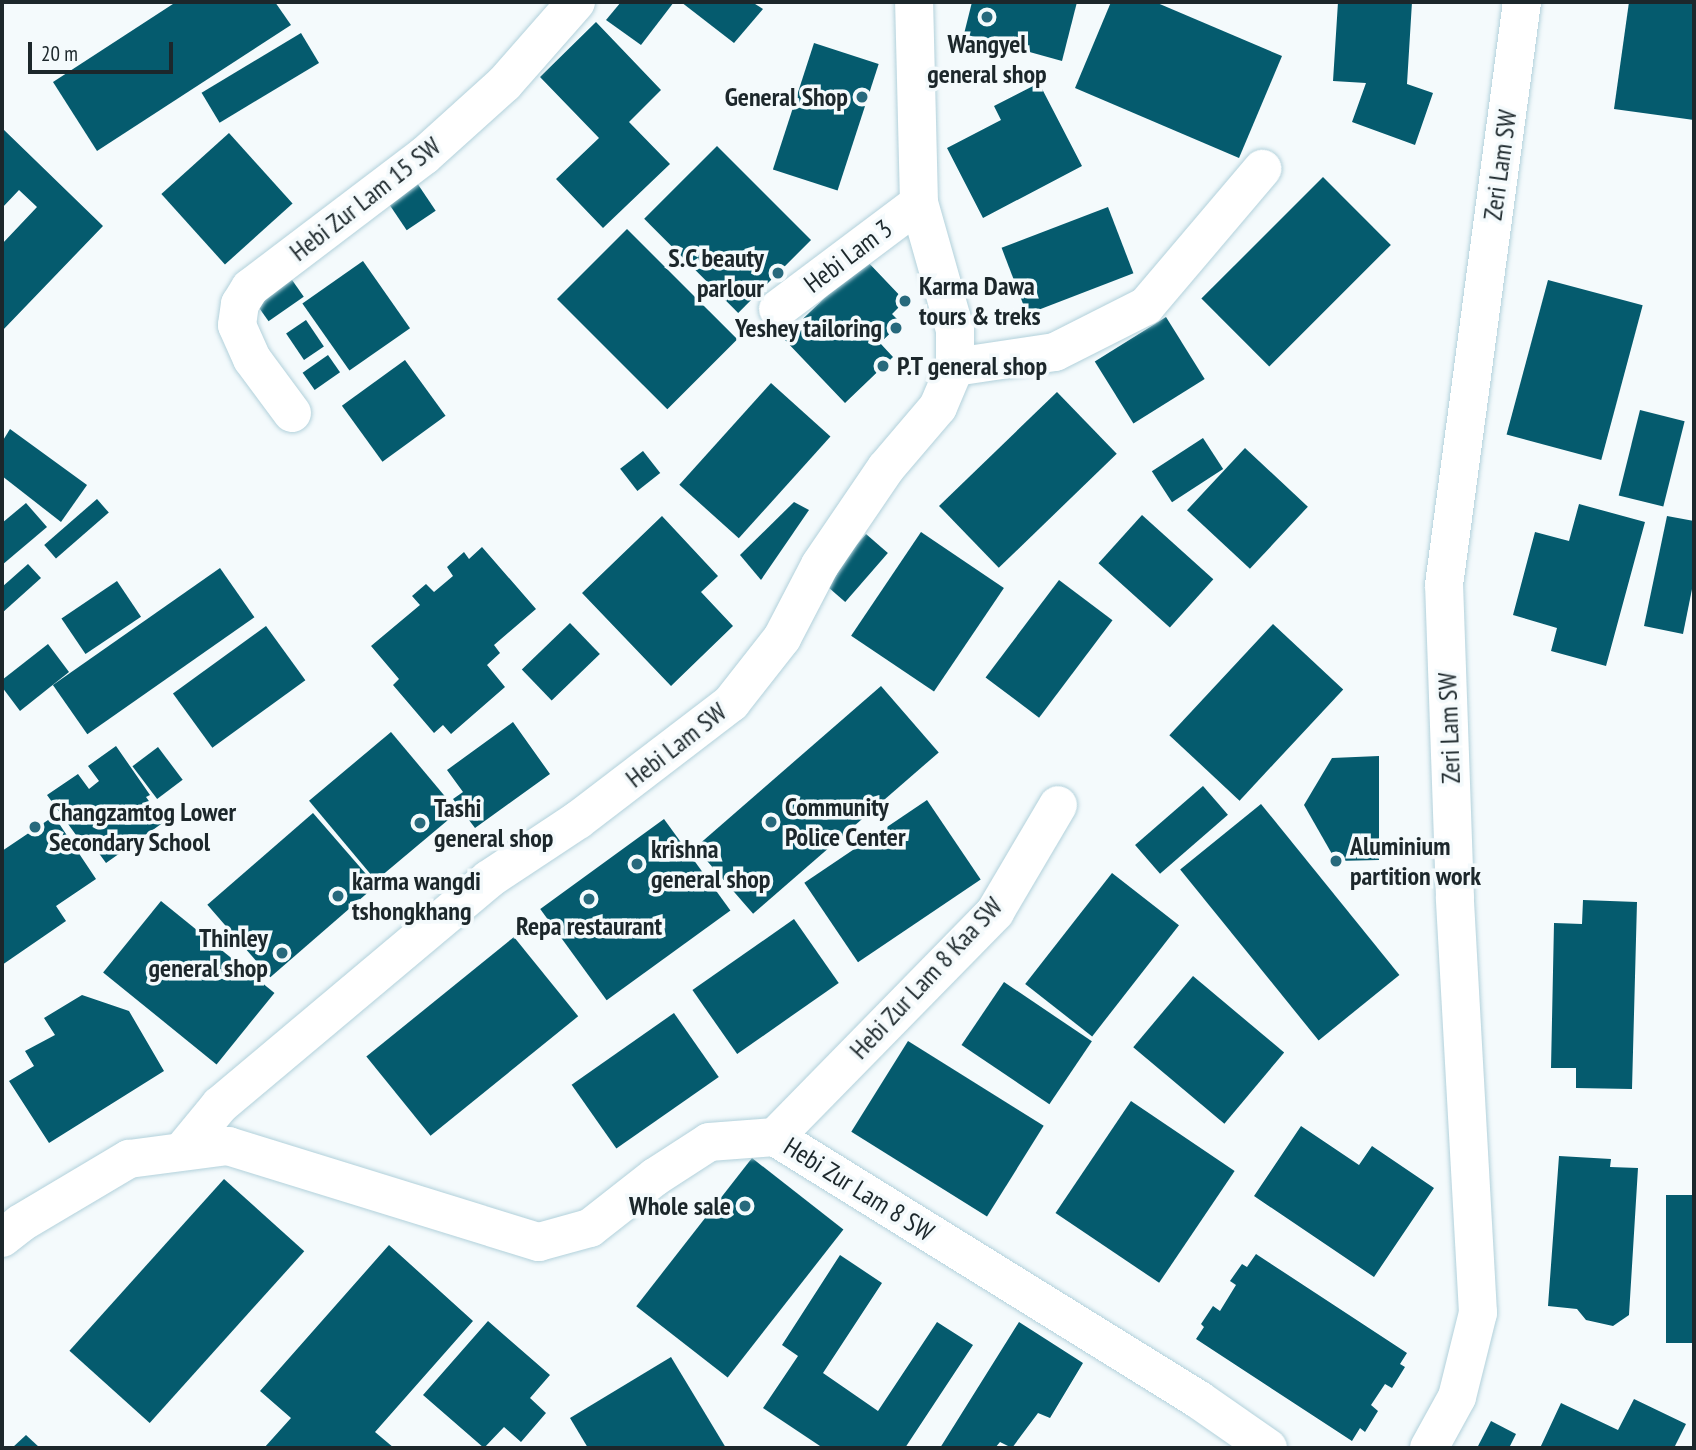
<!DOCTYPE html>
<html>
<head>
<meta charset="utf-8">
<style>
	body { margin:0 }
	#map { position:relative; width:1696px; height:1450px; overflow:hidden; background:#f4fafc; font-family:"PT Sans Narrow",sans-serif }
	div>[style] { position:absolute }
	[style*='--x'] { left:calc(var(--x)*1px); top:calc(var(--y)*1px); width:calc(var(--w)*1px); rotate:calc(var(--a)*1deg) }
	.building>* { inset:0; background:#055b6e; transform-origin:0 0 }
	.roads { filter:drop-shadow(0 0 2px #b2d1db) drop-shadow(0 0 2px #b2d1db) }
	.minor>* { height:38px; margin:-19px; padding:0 19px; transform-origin:19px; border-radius:19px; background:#fff }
	.dots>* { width:19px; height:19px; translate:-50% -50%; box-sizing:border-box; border:4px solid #f4fafc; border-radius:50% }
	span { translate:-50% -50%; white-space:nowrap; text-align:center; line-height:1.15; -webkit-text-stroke:7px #f4fafc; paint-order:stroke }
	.poi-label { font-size:26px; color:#1c272b; font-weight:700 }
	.right { translate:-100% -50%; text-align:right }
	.left { translate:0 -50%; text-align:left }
	.street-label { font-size:26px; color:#1c272b }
	.frame { position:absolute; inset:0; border:4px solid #1c272b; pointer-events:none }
	.scale { position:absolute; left:28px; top:42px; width:145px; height:32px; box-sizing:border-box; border:4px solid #1c272b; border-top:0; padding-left:9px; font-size:21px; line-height:24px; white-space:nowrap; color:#1c272b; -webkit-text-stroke:5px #f4fafc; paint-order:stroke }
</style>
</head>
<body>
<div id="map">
	<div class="building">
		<i style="clip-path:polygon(176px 2px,275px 2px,291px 25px,97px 151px,53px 82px)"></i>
		<i style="clip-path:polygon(621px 2px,674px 2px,641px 45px,606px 20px)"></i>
		<i style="clip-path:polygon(681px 2px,752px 2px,763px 9px,734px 43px)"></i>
		<i style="clip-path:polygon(972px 2px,1077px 2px,1062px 61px,964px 34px)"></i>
		<i style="clip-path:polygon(1111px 2px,1155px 2px,1282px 56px,1239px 158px,1075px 88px)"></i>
		<i style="clip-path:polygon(1338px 2px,1412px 2px,1407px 84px,1433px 93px,1415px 145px,1352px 122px,1366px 83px,1333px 81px)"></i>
		<i style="clip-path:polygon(1629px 2px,1694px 2px,1694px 120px,1614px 109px)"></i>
		<i style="clip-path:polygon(596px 22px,661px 90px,629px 122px,670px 164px,603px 228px,556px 179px,599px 138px,540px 77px)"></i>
		<i style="left:301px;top:33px;width:35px;height:116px;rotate:59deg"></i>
		<i style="left:814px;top:43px;width:68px;height:133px;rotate:18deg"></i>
		<i style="clip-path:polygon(1039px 83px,1082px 166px,983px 218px,947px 148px,1001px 120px,994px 106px)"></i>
		<i style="clip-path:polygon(2px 128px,103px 226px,2px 331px,2px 244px,37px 207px,19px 190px,2px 208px)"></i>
		<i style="left:229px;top:133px;width:95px;height:91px;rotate:48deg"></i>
		<i style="left:717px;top:146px;width:133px;height:103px;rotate:45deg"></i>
		<i style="left:1323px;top:177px;width:96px;height:172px;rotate:45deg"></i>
		<i style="left:415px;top:180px;width:37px;height:35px;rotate:56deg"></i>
		<i style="left:1108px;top:207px;width:71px;height:114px;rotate:69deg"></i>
		<i style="left:627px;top:229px;width:156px;height:99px;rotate:45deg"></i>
		<i style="clip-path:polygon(865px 259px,905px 301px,892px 314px,901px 323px,880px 343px,893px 357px,845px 403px,783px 338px)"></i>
		<i style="left:363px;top:261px;width:82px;height:74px;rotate:55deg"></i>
		<i style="left:290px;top:277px;width:24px;height:43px;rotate:55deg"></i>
		<i style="left:1548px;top:280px;width:98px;height:160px;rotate:15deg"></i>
		<i style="left:1166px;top:317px;width:73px;height:84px;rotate:58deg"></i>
		<i style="left:306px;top:320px;width:32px;height:24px;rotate:56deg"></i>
		<i style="left:328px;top:355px;width:21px;height:31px;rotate:55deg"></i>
		<i style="left:405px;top:360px;width:69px;height:78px;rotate:54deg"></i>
		<i style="left:771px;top:383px;width:80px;height:137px;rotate:42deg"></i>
		<i style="left:1057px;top:392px;width:86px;height:164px;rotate:46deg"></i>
		<i style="left:1640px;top:410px;width:46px;height:88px;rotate:14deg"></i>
		<i style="clip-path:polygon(10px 429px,87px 485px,61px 522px,2px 476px,2px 442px)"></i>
		<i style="left:1203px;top:438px;width:37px;height:61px;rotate:57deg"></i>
		<i style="left:1245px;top:448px;width:86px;height:85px;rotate:43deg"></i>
		<i style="left:643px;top:451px;width:28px;height:29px;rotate:52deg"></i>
		<i style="left:97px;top:499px;width:18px;height:70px;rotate:49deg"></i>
		<i style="clip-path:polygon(794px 502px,809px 510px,761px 580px,740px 555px)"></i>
		<i style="clip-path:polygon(26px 503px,47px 527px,2px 565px,2px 523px)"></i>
		<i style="clip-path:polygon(1579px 504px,1645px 522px,1606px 666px,1551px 651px,1557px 628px,1513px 615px,1535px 532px,1569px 541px)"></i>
		<i style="left:1142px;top:515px;width:96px;height:65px;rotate:42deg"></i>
		<i style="clip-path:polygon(662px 516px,718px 576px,701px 592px,733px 626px,671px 686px,582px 593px)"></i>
		<i style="clip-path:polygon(1667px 516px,1694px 521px,1694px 579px,1683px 634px,1644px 626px)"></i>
		<i style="left:921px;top:532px;width:100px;height:125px;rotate:34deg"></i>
		<i style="left:866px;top:534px;width:29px;height:65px;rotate:41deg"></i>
		<i style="clip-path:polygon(482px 547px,536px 609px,494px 645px,500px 653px,487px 665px,505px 687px,451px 734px,443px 725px,434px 733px,393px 685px,399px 679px,371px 646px,420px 605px,412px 596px,426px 584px,434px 592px,453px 576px,447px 567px,464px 552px,469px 559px)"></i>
		<i style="clip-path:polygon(28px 564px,41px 578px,2px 613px,2px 587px)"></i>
		<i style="left:220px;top:568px;width:60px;height:204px;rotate:55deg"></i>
		<i style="left:1059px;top:580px;width:67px;height:122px;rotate:37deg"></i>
		<i style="left:117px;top:581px;width:43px;height:67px;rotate:56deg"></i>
		<i style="left:570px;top:623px;width:43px;height:67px;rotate:46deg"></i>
		<i style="left:1273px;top:624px;width:96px;height:152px;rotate:43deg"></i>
		<i style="left:266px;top:626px;width:67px;height:115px;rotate:54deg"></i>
		<i style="clip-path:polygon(48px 644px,69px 672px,20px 711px,2px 687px,2px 680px)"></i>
		<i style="left:881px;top:686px;width:88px;height:246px;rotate:49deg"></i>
		<i style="clip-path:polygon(513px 722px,550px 774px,475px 828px,453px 799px,463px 792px,447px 770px)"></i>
		<i style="left:391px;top:732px;width:104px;height:107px;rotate:50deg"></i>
		<i style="clip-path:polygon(116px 746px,150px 795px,146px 797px,164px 822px,106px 863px,90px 841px,84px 846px,47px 795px,78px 774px,89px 789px,99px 781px,88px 766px)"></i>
		<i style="left:158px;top:747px;width:41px;height:32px;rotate:53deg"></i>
		<i style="clip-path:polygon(1379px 756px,1379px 860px,1336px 861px,1304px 805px,1332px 758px)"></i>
		<i style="left:1203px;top:786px;width:38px;height:90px;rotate:49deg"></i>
		<i style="left:927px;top:800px;width:96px;height:148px;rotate:56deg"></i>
		<i style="left:1261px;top:804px;width:220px;height:104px;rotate:51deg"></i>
		<i style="left:313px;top:813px;width:96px;height:140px;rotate:49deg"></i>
		<i style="clip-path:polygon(54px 816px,96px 879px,56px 906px,66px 921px,2px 965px,2px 851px)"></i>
		<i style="left:664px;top:819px;width:113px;height:153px;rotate:54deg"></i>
		<i style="left:1112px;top:873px;width:85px;height:141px;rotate:38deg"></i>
		<i style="clip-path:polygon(1583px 900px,1637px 902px,1632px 1089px,1576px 1088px,1576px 1068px,1551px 1068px,1554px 923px,1582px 924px)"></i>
		<i style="left:161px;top:901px;width:146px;height:92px;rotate:39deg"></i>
		<i style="left:794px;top:919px;width:78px;height:124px;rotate:55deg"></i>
		<i style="left:514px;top:937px;width:102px;height:190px;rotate:51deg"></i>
		<i style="left:1193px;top:976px;width:119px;height:93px;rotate:40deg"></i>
		<i style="left:1004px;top:982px;width:106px;height:76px;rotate:34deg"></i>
		<i style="clip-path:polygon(82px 995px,129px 1011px,164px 1071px,49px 1143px,9px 1081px,34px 1066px,25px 1051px,55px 1035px,44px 1018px)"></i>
		<i style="left:674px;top:1013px;width:78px;height:125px;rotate:55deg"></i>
		<i style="left:908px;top:1041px;width:160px;height:107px;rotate:32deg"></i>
		<i style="left:1131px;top:1101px;width:125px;height:135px;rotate:34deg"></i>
		<i style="clip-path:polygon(1301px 1126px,1359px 1165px,1372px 1146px,1434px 1188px,1374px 1277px,1254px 1196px)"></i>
		<i style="clip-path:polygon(1559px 1156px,1611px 1159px,1610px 1167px,1638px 1168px,1629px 1315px,1613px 1326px,1586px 1320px,1577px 1309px,1548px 1306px)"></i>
		<i style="left:752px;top:1158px;width:116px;height:188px;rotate:38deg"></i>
		<i style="left:224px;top:1179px;width:108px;height:231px;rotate:42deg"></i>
		<i style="left:1694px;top:1195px;width:148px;height:28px;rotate:90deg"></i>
		<i style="clip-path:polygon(389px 1245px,473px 1321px,375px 1432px,394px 1448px,264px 1448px,291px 1418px,260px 1391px)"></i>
		<i style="clip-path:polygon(1256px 1254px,1407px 1353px,1400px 1364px,1405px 1367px,1392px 1388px,1385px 1384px,1371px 1405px,1378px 1411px,1365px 1432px,1360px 1428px,1352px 1441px,1196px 1339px,1204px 1327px,1201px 1324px,1213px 1306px,1220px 1311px,1236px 1285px,1230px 1281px,1242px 1264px,1247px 1267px)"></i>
		<i style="clip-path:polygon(840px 1255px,882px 1283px,823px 1373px,878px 1411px,937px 1322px,973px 1345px,905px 1448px,823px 1448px,763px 1408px,798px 1356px,782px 1345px)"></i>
		<i style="clip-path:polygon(488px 1321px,550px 1375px,530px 1398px,546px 1413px,521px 1442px,504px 1427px,484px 1448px,423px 1395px)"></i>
		<i style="clip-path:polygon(1019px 1322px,1083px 1363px,1050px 1418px,1038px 1413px,1012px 1448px,1000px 1442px,995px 1448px,940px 1448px)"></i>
		<i style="clip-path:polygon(671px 1357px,726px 1448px,588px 1448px,570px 1418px)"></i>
		<i style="clip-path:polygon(1634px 1399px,1686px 1424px,1674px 1448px,1540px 1448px,1561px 1403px,1618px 1430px)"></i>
		<i style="clip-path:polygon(1491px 1421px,1516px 1434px,1509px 1448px,1477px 1448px)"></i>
		<i style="clip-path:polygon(26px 1435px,40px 1448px,12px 1448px)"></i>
	</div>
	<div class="roads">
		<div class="minor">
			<i style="--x:778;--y:309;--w:176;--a:-36.9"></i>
			<i style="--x:955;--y:367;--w:101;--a:-8.5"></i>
			<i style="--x:1055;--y:352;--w:102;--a:-26.8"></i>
			<i style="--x:1146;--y:306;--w:180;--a:-49.7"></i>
			<i style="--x:292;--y:413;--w:67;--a:-126.5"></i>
			<i style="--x:252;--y:359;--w:37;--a:-114"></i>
			<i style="--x:237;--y:325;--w:21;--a:-82"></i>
			<i style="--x:240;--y:304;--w:19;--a:-58"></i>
			<i style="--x:250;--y:288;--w:218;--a:-37.2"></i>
			<i style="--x:424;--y:156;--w:108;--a:-42"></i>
			<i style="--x:504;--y:84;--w:109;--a:-48.7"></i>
			<i style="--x:775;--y:1137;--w:315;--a:-45.6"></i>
			<i style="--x:995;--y:912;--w:124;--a:-59.5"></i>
			<i style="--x:183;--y:1150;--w:58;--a:-50.6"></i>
			<i style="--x:220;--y:1105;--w:351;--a:-40"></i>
			<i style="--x:489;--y:879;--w:107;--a:-33.5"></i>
			<i style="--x:578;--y:820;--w:193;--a:-37.4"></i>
			<i style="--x:731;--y:703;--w:83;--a:-51.9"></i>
			<i style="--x:782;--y:638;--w:82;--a:-62.5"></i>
			<i style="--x:820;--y:565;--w:117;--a:-55.8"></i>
			<i style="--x:886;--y:468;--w:80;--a:-49.6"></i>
			<i style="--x:938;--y:407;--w:43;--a:-67"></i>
			<i style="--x:955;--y:367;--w:37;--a:-90"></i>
			<i style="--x:955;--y:330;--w:132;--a:-105.8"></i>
			<i style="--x:919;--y:203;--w:201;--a:-91.4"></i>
			<i style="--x:2;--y:1238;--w:24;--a:-38"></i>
			<i style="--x:21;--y:1223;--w:126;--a:-30.7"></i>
			<i style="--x:129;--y:1159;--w:100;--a:-7.5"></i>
			<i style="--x:228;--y:1146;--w:325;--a:17.2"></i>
			<i style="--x:539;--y:1242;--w:53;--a:-15.4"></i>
			<i style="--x:590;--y:1228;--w:83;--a:-38.1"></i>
			<i style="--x:655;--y:1177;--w:64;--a:-32.9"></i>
			<i style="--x:709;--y:1142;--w:66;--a:-4.3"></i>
			<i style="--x:775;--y:1137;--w:499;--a:31.8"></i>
			<i style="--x:1199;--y:1400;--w:84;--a:34.8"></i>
			<i style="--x:1429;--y:1448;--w:58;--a:-61.2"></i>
			<i style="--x:1457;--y:1397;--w:87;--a:-76"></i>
			<i style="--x:1478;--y:1313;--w:416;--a:-93.2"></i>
			<i style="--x:1455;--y:898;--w:313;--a:-92"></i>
			<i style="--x:1444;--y:585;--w:588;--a:-82.38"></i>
		</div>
	</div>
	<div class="dots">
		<i style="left:987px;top:17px;background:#27697c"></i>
		<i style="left:862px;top:97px;background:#27697c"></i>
		<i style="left:778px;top:273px;background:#27697c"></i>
		<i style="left:905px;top:301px;background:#27697c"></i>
		<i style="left:896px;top:328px;background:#27697c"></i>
		<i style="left:883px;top:366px;background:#27697c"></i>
		<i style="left:771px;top:822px;background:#27697c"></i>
		<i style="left:420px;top:823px;background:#27697c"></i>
		<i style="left:35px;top:827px;background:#27697c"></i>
		<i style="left:1336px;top:861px;background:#27697c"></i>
		<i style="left:637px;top:864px;background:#27697c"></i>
		<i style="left:338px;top:896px;background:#27697c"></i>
		<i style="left:589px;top:899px;background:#27697c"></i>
		<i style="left:282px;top:953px;background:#27697c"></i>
		<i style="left:745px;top:1206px;background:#27697c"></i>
	</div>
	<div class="poi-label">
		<span style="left:987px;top:59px">Wangyel<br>general shop</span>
		<span class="right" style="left:848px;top:97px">General Shop</span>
		<span class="right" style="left:764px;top:273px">S.C beauty<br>parlour</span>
		<span class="left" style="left:919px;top:301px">Karma Dawa<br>tours &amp; treks</span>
		<span class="right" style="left:882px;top:328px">Yeshey tailoring</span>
		<span class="left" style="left:897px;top:366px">P.T general shop</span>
		<span class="left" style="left:785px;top:822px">Community<br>Police Center</span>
		<span class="left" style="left:434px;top:823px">Tashi<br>general shop</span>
		<span class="left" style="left:49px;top:827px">Changzamtog Lower<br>Secondary School</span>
		<span class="left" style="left:1350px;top:861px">Aluminium<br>partition work</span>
		<span class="left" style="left:651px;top:864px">krishna<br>general shop</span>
		<span class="left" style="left:352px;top:896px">karma wangdi<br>tshongkhang</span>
		<span style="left:589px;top:926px">Repa restaurant</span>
		<span class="right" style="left:268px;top:953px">Thinley<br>general shop</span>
		<span class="right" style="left:731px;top:1206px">Whole sale</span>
	</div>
	<div class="street-label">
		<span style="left:1500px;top:165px;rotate:-82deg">Zeri Lam SW</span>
		<span style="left:365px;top:199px;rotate:-38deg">Hebi Zur Lam 15 SW</span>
		<span style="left:848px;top:256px;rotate:-37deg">Hebi Lam 3</span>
		<span style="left:1449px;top:728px;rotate:-92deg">Zeri Lam SW</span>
		<span style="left:676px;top:745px;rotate:-38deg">Hebi Lam SW</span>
		<span style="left:926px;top:978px;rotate:-47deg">Hebi Zur Lam 8 Kaa SW</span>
		<span style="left:859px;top:1189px;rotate:32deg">Hebi Zur Lam 8 SW</span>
	</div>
	<div class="frame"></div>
	<div class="scale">20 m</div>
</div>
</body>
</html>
